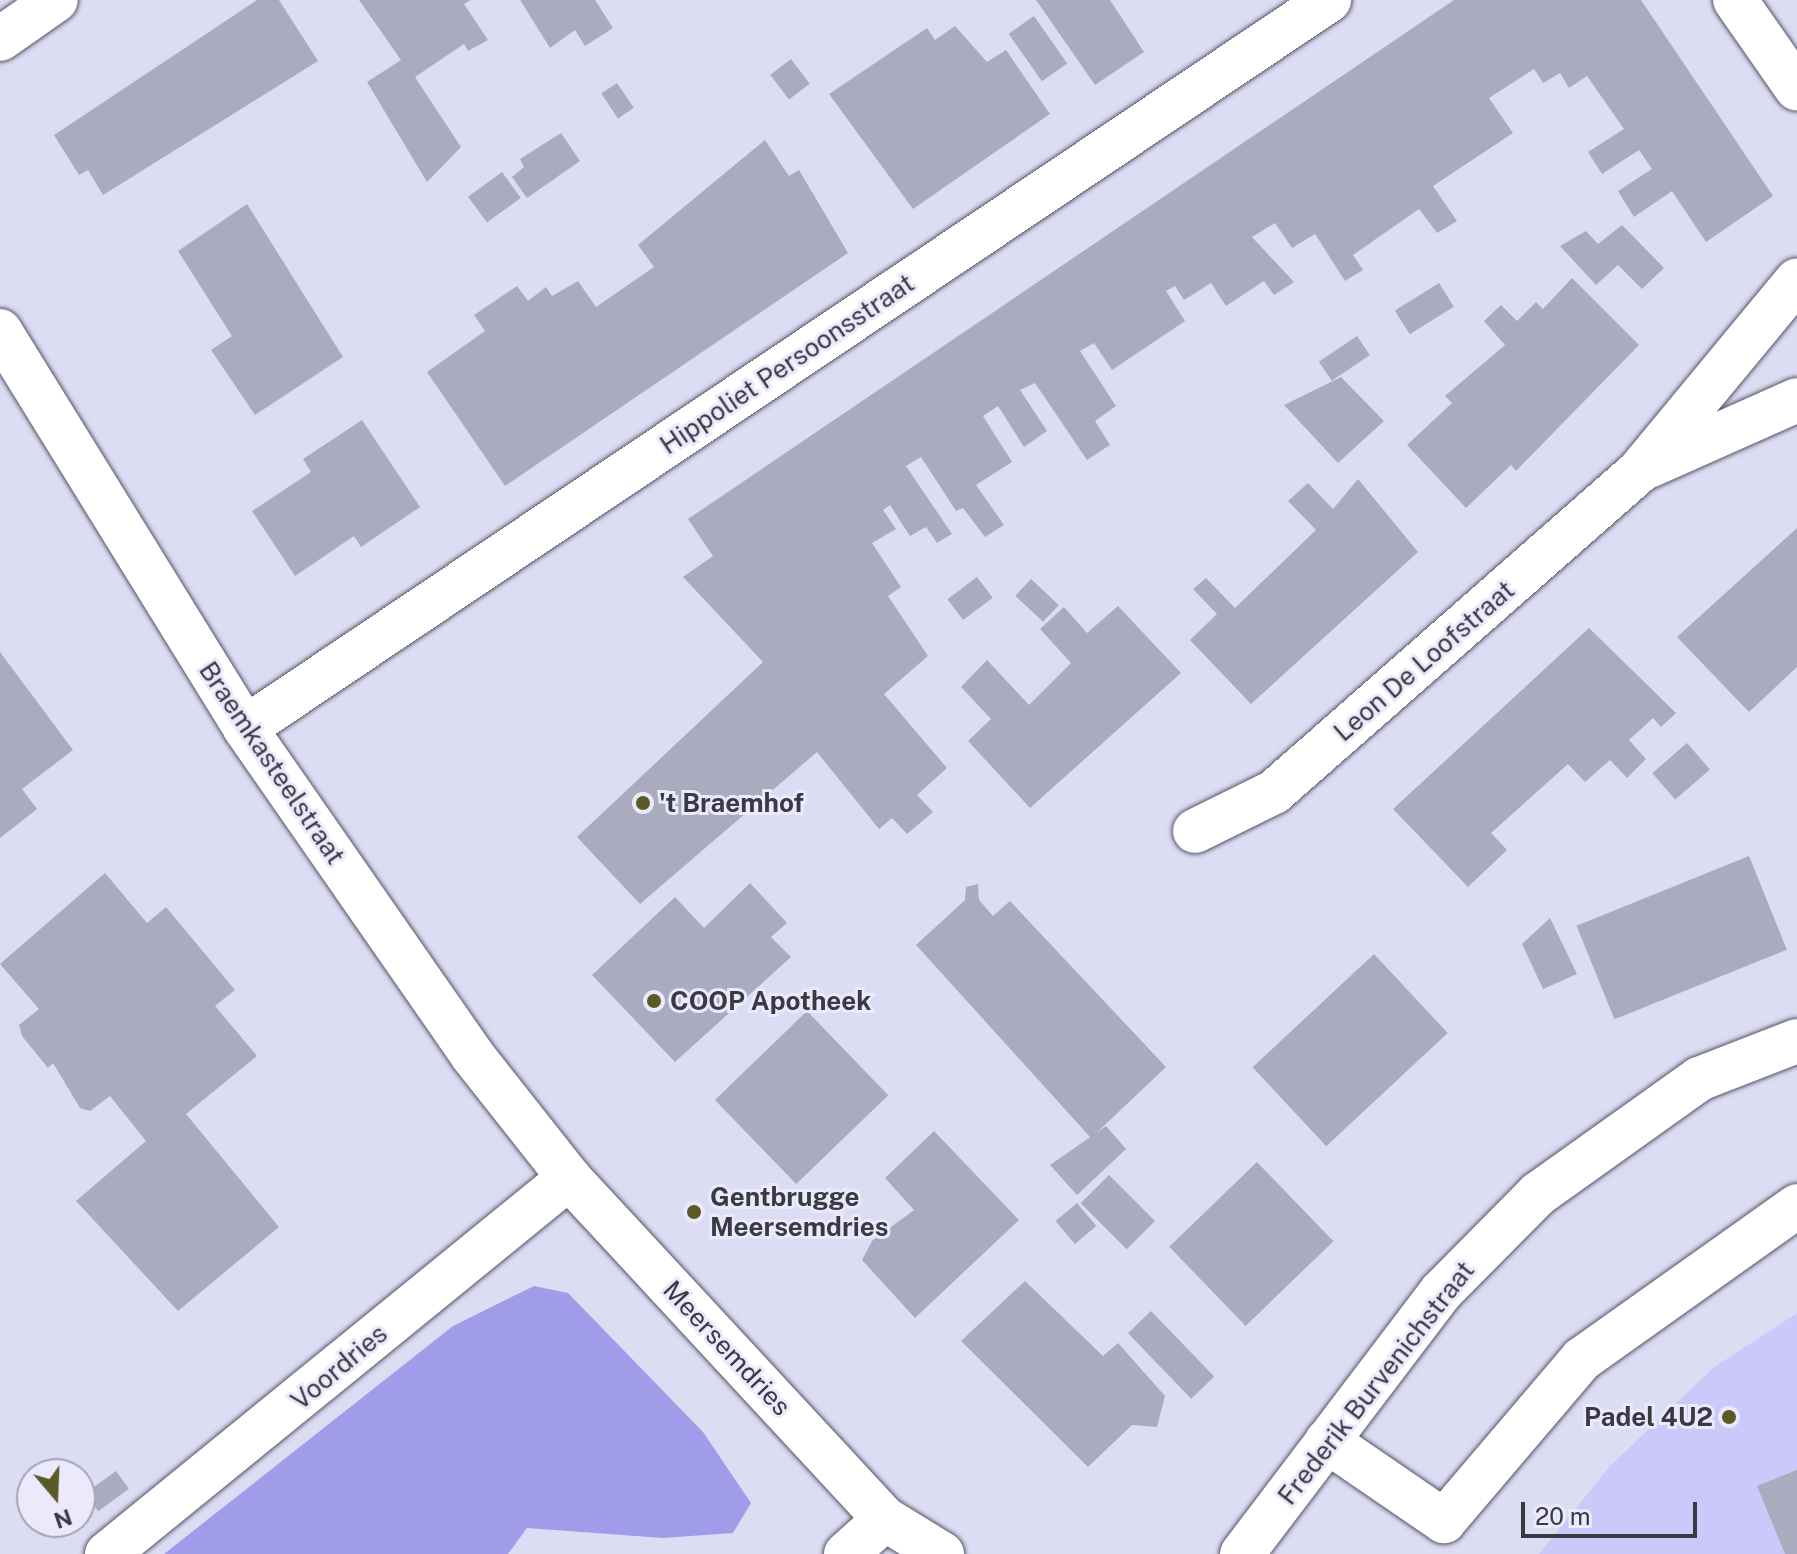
<!DOCTYPE html>
<html>
<head>
<meta charset="utf-8">
<style>
	body { margin:0 }
	#map { position:relative; width:1797px; height:1554px; overflow:hidden; background:#dcdcf3; font-family:"Public Sans",sans-serif }
	div>[style] { position:absolute }
	[style*='--x'] { left:calc(var(--x)*1px); top:calc(var(--y)*1px); width:calc(var(--w)*1px); rotate:calc(var(--a)*1deg) }
	.green>* { inset:0; background:#cbc9fa }
	.forest>* { inset:0; background:#a19ce9 }
	.building>* { inset:0; background:#ababc0; transform-origin:0 0 }
	.roads { filter:drop-shadow(0 0 2px #555467) drop-shadow(0 0 2px #555467) }
	.minor>* { height:44px; margin:-22px; padding:0 22px; transform-origin:22px; border-radius:22px; background:#fff }
	.dots>* { width:22px; height:22px; translate:-50% -50%; box-sizing:border-box; border:4px solid #eaeafc; border-radius:50% }
	span { translate:-50% -50%; white-space:nowrap; text-align:center; line-height:1.15; -webkit-text-stroke:6px #eaeafc; paint-order:stroke }
	.street-label { font-size:26px; color:#3a3a43 }
	.poi-label { font-size:26px; color:#3a3a43; font-weight:700 }
	.left { translate:0 -50%; text-align:left }
	.right { translate:-100% -50%; text-align:right }
	.north { position:absolute; left:16px; top:1458px; width:80px; height:80px; box-sizing:border-box; background:#eaeafc; border:2px solid #a4a4b2; border-radius:50%; rotate:161deg; font-size:22px; font-weight:700; line-height:32px; text-align:center; color:#3a3a43 }
	.north::after { content:''; display:block; margin:auto; width:28px; height:36px; background:#5b5925; clip-path:polygon(50% 0,100% 100%,50% 72%,0 100%) }
	.scale { position:absolute; left:1521px; top:1502px; width:176px; height:36px; box-sizing:border-box; border:4px solid #3a3a43; border-top:0; padding-left:10px; font-size:24px; line-height:28px; white-space:nowrap; color:#3a3a43; -webkit-text-stroke:6px #eaeafc; paint-order:stroke }
</style>
</head>
<body>
<div id="map">
	<div class="green">
		<i style="clip-path:polygon(1797px 1313px,1797px 1554px,1539px 1554px,1610px 1466px,1713px 1368px)"></i>
	</div>
	<div class="forest">
		<i style="clip-path:polygon(534px 1286px,568px 1293px,703px 1432px,751px 1503px,733px 1533px,663px 1538px,527px 1528px,508px 1554px,164px 1554px,453px 1326px)"></i>
	</div>
	<div class="building">
		<i style="clip-path:polygon(257px 0,279px 0,318px 61px,103px 195px,88px 170px,79px 175px,54px 135px)"></i>
		<i style="clip-path:polygon(359px 0,471px 0,464px 4px,488px 40px,468px 51px,464px 44px,415px 77px,461px 147px,427px 182px,367px 82px,401px 60px)"></i>
		<i style="clip-path:polygon(520px 0,595px 0,613px 28px,585px 46px,575px 30px,550px 48px)"></i>
		<i style="clip-path:polygon(1036px 0,1110px 0,1144px 52px,1095px 85px)"></i>
		<i style="clip-path:polygon(1454px 0,1641px 0,1773px 196px,1706px 242px,1672px 191px,1634px 217px,1618px 191px,1652px 169px,1639px 150px,1602px 174px,1588px 152px,1624px 129px,1587px 76px,1569px 88px,1560px 73px,1543px 83px,1534px 69px,1489px 98px,1513px 133px,1433px 186px,1457px 221px,1437px 233px,1419px 209px,1353px 255px,1363px 270px,1345px 281px,1315px 234px,1292px 248px,1275px 223px,1252px 237px,1294px 282px,1274px 295px,1264px 281px,1226px 306px,1211px 283px,1184px 300px,1175px 286px,1166px 291px,1185px 321px,1112px 370px,1094px 343px,1080px 351px,1116px 406px,1095px 421px,1110px 445px,1087px 460px,1035px 383px,1020px 390px,1047px 431px,1024px 447px,998px 406px,983px 416px,1012px 462px,976px 485px,1004px 525px,985px 537px,963px 508px,956px 511px,921px 457px,906px 466px,952px 534px,937px 543px,926px 527px,910px 536px,890px 505px,883px 510px,896px 529px,872px 543px,901px 587px,888px 596px,928px 656px,884px 694px,947px 768px,917px 795px,933px 812px,907px 834px,892px 818px,879px 829px,817px 752px,640px 904px,577px 837px,763px 662px,683px 577px,713px 556px,688px 519px)"></i>
		<i style="left:1034px;top:16px;width:58px;height:31px;rotate:55deg"></i>
		<i style="clip-path:polygon(955px 26px,987px 62px,1006px 50px,1050px 114px,913px 209px,829px 94px,927px 28px,935px 40px)"></i>
		<i style="left:791px;top:59px;width:31px;height:26px;rotate:53deg"></i>
		<i style="left:617px;top:83px;width:30px;height:19px;rotate:56deg"></i>
		<i style="clip-path:polygon(561px 133px,580px 161px,527px 198px,512px 177px,524px 167px,520px 159px)"></i>
		<i style="clip-path:polygon(765px 140px,789px 176px,799px 170px,848px 253px,505px 486px,427px 372px,485px 331px,474px 315px,517px 286px,528px 301px,546px 287px,552px 296px,578px 281px,596px 307px,654px 267px,638px 245px)"></i>
		<i style="left:502px;top:172px;width:32px;height:42px;rotate:54deg"></i>
		<i style="clip-path:polygon(247px 204px,343px 357px,255px 415px,211px 350px,232px 336px,178px 251px)"></i>
		<i style="clip-path:polygon(1622px 225px,1664px 268px,1642px 289px,1618px 265px,1596px 285px,1560px 246px,1586px 231px,1598px 244px)"></i>
		<i style="clip-path:polygon(1572px 278px,1639px 345px,1516px 471px,1511px 465px,1466px 508px,1407px 445px,1452px 403px,1445px 396px,1505px 345px,1484px 321px,1501px 305px,1517px 321px,1536px 302px,1543px 309px)"></i>
		<i style="left:1439px;top:283px;width:28px;height:52px;rotate:58deg"></i>
		<i style="left:1357px;top:336px;width:23px;height:46px;rotate:56deg"></i>
		<i style="clip-path:polygon(1341px 377px,1384px 421px,1338px 463px,1284px 405px)"></i>
		<i style="clip-path:polygon(362px 420px,420px 507px,361px 547px,354px 536px,295px 576px,252px 511px,311px 472px,303px 459px)"></i>
		<i style="clip-path:polygon(1358px 479px,1418px 552px,1251px 704px,1190px 640px,1217px 614px,1193px 589px,1206px 578px,1235px 608px,1316px 530px,1288px 501px,1308px 483px,1333px 509px)"></i>
		<i style="clip-path:polygon(1797px 528px,1797px 667px,1749px 712px,1677px 637px)"></i>
		<i style="left:977px;top:577px;width:26px;height:37px;rotate:53deg"></i>
		<i style="left:1031px;top:579px;width:38px;height:23px;rotate:43deg"></i>
		<i style="clip-path:polygon(1118px 606px,1181px 673px,1030px 808px,968px 741px,991px 719px,961px 687px,987px 660px,1029px 705px,1071px 663px,1040px 629px,1064px 607px,1087px 633px)"></i>
		<i style="clip-path:polygon(1589px 628px,1676px 713px,1661px 727px,1653px 718px,1629px 740px,1646px 759px,1627px 778px,1610px 760px,1585px 782px,1568px 764px,1491px 833px,1507px 850px,1468px 887px,1393px 809px)"></i>
		<i style="clip-path:polygon(0 652px,73px 750px,22px 789px,37px 809px,0 838px)"></i>
		<i style="left:1687px;top:743px;width:35px;height:46px;rotate:49deg"></i>
		<i style="left:1749px;top:856px;width:101px;height:186px;rotate:68deg"></i>
		<i style="clip-path:polygon(105px 873px,147px 923px,166px 907px,235px 990px,215px 1006px,257px 1056px,186px 1114px,279px 1227px,178px 1311px,76px 1201px,146px 1141px,110px 1096px,90px 1111px,80px 1108px,53px 1063px,48px 1068px,22px 1036px,19px 1025px,39px 1009px,0 964px)"></i>
		<i style="clip-path:polygon(750px 883px,787px 923px,771px 937px,791px 957px,675px 1062px,592px 975px,675px 897px,704px 928px)"></i>
		<i style="clip-path:polygon(978px 884px,979px 900px,993px 916px,1010px 901px,1166px 1067px,1091px 1138px,916px 945px,965px 900px,966px 887px)"></i>
		<i style="clip-path:polygon(1550px 918px,1577px 974px,1543px 989px,1522px 944px)"></i>
		<i style="left:1374px;top:954px;width:108px;height:166px;rotate:47deg"></i>
		<i style="left:807px;top:1011px;width:117px;height:128px;rotate:46deg"></i>
		<i style="clip-path:polygon(1106px 1126px,1126px 1149px,1077px 1195px,1050px 1165px)"></i>
		<i style="clip-path:polygon(934px 1131px,1019px 1220px,915px 1318px,862px 1260px,872px 1241px,914px 1210px,885px 1178px)"></i>
		<i style="left:1257px;top:1162px;width:110px;height:122px;rotate:46deg"></i>
		<i style="left:1109px;top:1175px;width:65px;height:40px;rotate:45deg"></i>
		<i style="left:1077px;top:1203px;width:30px;height:28px;rotate:50deg"></i>
		<i style="clip-path:polygon(1025px 1281px,1103px 1356px,1118px 1343px,1165px 1396px,1157px 1427px,1132px 1425px,1088px 1467px,961px 1341px)"></i>
		<i style="left:1151px;top:1311px;width:91px;height:32px;rotate:46deg"></i>
		<i style="clip-path:polygon(1797px 1470px,1797px 1554px,1785px 1554px,1757px 1486px)"></i>
		<i style="left:116px;top:1471px;width:22px;height:38px;rotate:54deg"></i>
	</div>
	<div class="roads">
		<div class="minor">
			<i style="--x:1735;--y:0;--w:108;--a:55.1"></i>
			<i style="--x:0;--y:39;--w:68;--a:-34.9"></i>
			<i style="--x:0;--y:331;--w:467;--a:58.3"></i>
			<i style="--x:245;--y:728;--w:398;--a:55.2"></i>
			<i style="--x:472;--y:1055;--w:157;--a:51.7"></i>
			<i style="--x:569;--y:1178;--w:465;--a:47.2"></i>
			<i style="--x:885;--y:1519;--w:67;--a:31.6"></i>
			<i style="--x:1649;--y:466;--w:162;--a:-24"></i>
			<i style="--x:245;--y:728;--w:1306;--a:-33.88"></i>
			<i style="--x:1195;--y:831;--w:88;--a:-26.3"></i>
			<i style="--x:1274;--y:792;--w:487;--a:-41.3"></i>
			<i style="--x:1640;--y:470;--w:246;--a:-50.4"></i>
			<i style="--x:1327;--y:1441;--w:142;--a:34.4"></i>
			<i style="--x:1444;--y:1521;--w:213;--a:-49.6"></i>
			<i style="--x:1582;--y:1359;--w:264;--a:-35.4"></i>
			<i style="--x:107;--y:1554;--w:596;--a:-39.14"></i>
			<i style="--x:846;--y:1554;--w:52;--a:-41.9"></i>
			<i style="--x:1242;--y:1554;--w:329;--a:-52.8"></i>
			<i style="--x:1441;--y:1292;--w:138;--a:-45.3"></i>
			<i style="--x:1538;--y:1194;--w:198;--a:-35.5"></i>
			<i style="--x:1699;--y:1079;--w:105;--a:-21.2"></i>
		</div>
	</div>
	<div class="dots">
		<i style="left:643px;top:803px;background:#5b5925"></i>
		<i style="left:654px;top:1001px;background:#5b5925"></i>
		<i style="left:694px;top:1212px;background:#5b5925"></i>
		<i style="left:1729px;top:1417px;background:#5b5925"></i>
	</div>
	<div class="street-label">
		<span style="left:787px;top:364px;rotate:-34deg">Hippoliet Persoonsstraat</span>
		<span style="left:1424px;top:661px;rotate:-41deg">Leon De Loofstraat</span>
		<span style="left:272px;top:763px;rotate:56deg">Braemkasteelstraat</span>
		<span style="left:727px;top:1348px;rotate:47deg">Meersemdries</span>
		<span style="left:339px;top:1367px;rotate:-40deg">Voordries</span>
		<span style="left:1376px;top:1383px;rotate:-52deg">Frederik Burvenichstraat</span>
	</div>
	<div class="poi-label">
		<span class="left" style="left:659px;top:803px">'t Braemhof</span>
		<span class="left" style="left:670px;top:1001px">COOP Apotheek</span>
		<span class="left" style="left:710px;top:1212px">Gentbrugge<br>Meersemdries</span>
		<span class="right" style="left:1713px;top:1417px">Padel 4U2</span>
	</div>
	<div class="north">N</div>
	<div class="scale">20 m</div>
</div>
</body>
</html>
